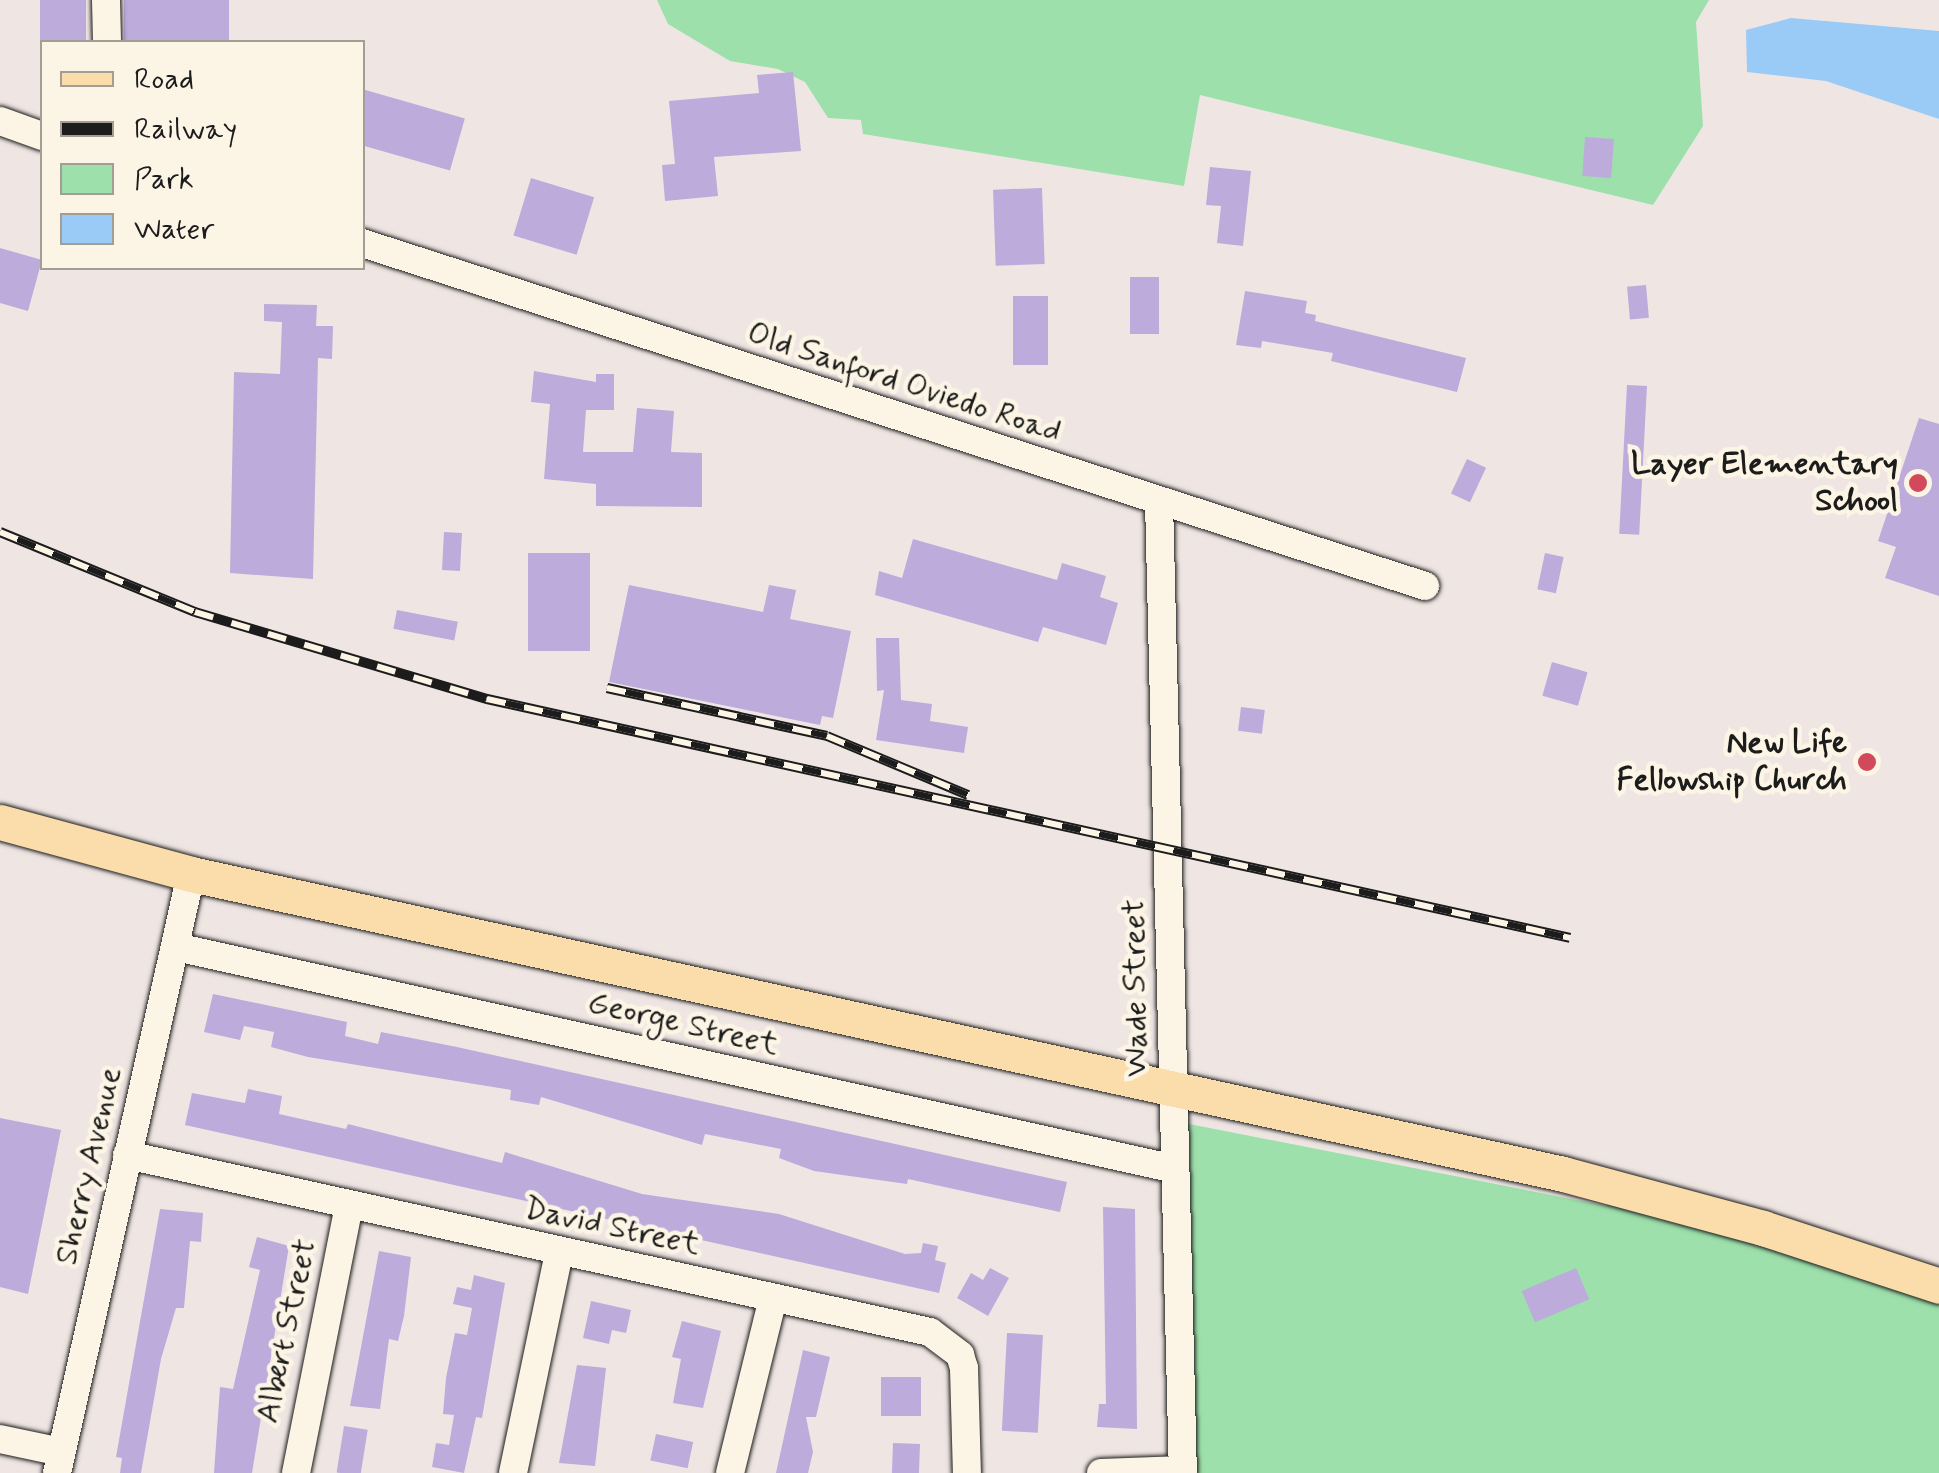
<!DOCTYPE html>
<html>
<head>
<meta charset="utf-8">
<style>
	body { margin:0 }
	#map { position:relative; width:1939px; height:1473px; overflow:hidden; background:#efe6e3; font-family:Mynerve,sans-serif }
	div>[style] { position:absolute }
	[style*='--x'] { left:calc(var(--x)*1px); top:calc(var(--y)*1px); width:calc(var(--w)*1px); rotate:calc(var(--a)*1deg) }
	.green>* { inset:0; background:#9de0ab }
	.water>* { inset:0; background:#9acaf6 }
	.building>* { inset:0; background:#bcabdb; transform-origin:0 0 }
	.roads { filter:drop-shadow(0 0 2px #1c1c1c) drop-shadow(0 0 2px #1c1c1c) }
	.minor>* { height:28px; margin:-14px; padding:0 14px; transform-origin:14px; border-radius:14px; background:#fcf5e5 }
	.major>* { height:35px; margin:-17.5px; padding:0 17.5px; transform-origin:17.5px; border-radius:17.5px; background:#fbddab }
	.rail>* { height:10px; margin-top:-5px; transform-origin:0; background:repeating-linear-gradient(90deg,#fcf5e5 0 19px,#1c1c1c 0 38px); box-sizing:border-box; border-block:2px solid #1c1c1c }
	.dots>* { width:28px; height:28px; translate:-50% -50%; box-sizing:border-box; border:5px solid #fcf5e5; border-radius:50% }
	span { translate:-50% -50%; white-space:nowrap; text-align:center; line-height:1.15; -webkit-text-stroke:9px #fcf5e5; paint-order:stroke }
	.street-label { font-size:32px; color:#1c1c1c }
	.poi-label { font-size:32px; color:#1c1c1c; font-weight:700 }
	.right { translate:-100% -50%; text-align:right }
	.legend { position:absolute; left:40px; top:40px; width:325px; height:230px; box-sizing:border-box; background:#fcf5e5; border:2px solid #a29e95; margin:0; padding:12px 18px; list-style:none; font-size:30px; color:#1c1c1c }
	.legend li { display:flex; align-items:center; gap:20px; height:50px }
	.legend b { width:50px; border:2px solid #a29e95 }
</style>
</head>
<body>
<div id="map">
	<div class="green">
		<i style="clip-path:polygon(657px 0,1709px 0,1696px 22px,1703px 126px,1653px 205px,1200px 95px,1184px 186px,863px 134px,861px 120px,828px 118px,805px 82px,778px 69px,730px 61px,668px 24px)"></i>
		<i style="clip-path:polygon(1184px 1123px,1607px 1206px,1608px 1198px,1939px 1298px,1939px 1473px,1192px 1473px)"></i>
	</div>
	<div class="water">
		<i style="clip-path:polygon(1791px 18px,1939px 31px,1939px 119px,1826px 81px,1747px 72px,1746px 30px)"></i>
	</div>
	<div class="building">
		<i style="left:40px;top:0;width:46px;height:42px"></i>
		<i style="left:124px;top:0;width:105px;height:42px"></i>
		<i style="clip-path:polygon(793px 72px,801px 151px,714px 157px,718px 196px,665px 201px,662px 165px,675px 164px,669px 101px,759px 93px,757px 75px)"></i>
		<i style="left:362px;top:89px;width:107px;height:54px;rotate:16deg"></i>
		<i style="left:1585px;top:137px;width:29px;height:39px;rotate:4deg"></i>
		<i style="clip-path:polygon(1210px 167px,1251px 171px,1243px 246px,1217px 243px,1221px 206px,1206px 205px)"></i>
		<i style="left:531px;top:178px;width:66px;height:60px;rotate:17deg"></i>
		<i style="left:1042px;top:188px;width:76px;height:49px;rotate:88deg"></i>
		<i style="clip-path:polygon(0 248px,42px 260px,28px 311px,0 303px)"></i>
		<i style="left:1130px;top:277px;width:29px;height:57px"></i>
		<i style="left:1646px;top:285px;width:33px;height:19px;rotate:85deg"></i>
		<i style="clip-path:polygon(1245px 291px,1307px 301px,1305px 313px,1316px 315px,1315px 321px,1466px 358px,1457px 392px,1331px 361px,1333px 353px,1262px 341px,1261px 348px,1236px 345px)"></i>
		<i style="left:1013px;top:296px;width:35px;height:69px"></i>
		<i style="clip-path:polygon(264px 304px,317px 305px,316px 326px,333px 326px,332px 359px,318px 358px,313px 579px,230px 573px,234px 372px,280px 374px,282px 322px,264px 321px)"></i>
		<i style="clip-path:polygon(534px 371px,596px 382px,596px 374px,614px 374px,614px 410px,586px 410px,583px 452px,633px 452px,637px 408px,674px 411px,671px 452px,702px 453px,702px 507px,596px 506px,596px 484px,544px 479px,550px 404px,531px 402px)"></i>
		<i style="left:1627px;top:385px;width:20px;height:149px;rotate:3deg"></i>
		<i style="clip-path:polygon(1919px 418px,1939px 424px,1939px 596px,1885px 578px,1896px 547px,1878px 541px)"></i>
		<i style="left:1467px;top:459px;width:21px;height:38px;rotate:25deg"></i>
		<i style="left:444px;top:532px;width:18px;height:38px;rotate:3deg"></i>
		<i style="clip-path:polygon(913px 539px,1057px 580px,1062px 563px,1106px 576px,1100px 597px,1118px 603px,1106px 645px,1043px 627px,1038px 642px,875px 595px,879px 571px,902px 578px)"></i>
		<i style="left:528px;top:553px;width:62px;height:98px"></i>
		<i style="left:1545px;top:553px;width:19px;height:37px;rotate:12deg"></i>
		<i style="clip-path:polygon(629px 585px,763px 612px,769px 585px,796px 590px,790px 619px,851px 631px,833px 718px,822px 716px,820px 725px,609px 682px)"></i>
		<i style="left:397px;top:610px;width:62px;height:19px;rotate:11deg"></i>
		<i style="clip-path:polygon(876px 638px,899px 638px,901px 700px,932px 704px,930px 721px,968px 727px,964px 753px,876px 740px,884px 690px,877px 691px)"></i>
		<i style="left:1552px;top:662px;width:37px;height:35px;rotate:16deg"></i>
		<i style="left:1241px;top:707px;width:24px;height:24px;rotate:7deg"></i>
		<i style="clip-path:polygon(213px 994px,347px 1022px,345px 1036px,378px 1044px,381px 1032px,457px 1047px,1067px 1182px,1060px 1212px,908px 1179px,907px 1184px,814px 1171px,779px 1158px,781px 1149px,705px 1134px,702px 1145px,541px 1097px,539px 1105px,510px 1100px,511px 1090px,308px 1057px,271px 1047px,274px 1032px,244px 1026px,240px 1040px,204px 1032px)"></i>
		<i style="clip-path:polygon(248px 1089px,282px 1096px,279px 1114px,346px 1129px,348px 1124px,502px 1163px,505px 1152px,642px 1194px,779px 1214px,905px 1254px,921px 1253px,923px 1243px,938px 1246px,935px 1260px,946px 1263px,939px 1293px,185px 1125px,192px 1093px,245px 1103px)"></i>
		<i style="clip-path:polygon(0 1118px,61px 1130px,28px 1294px,0 1287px)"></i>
		<i style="clip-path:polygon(1103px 1207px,1135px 1209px,1137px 1429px,1097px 1427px,1099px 1404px,1106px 1404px)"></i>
		<i style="clip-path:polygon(160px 1209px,203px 1213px,201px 1242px,190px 1241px,184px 1308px,176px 1308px,161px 1359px,141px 1473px,120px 1473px,122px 1458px,116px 1457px)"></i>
		<i style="clip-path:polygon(257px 1237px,289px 1246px,252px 1473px,214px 1473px,220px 1387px,233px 1389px,260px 1270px,249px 1267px)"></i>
		<i style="clip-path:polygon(379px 1251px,411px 1257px,404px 1316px,398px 1341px,389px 1339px,380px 1409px,350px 1406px)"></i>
		<i style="clip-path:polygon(990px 1268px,1009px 1278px,988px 1316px,957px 1298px,971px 1273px,983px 1280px)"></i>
		<i style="left:1576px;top:1268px;width:34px;height:59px;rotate:67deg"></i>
		<i style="clip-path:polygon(474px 1275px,505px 1283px,482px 1418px,476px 1417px,464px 1473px,432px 1467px,436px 1443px,449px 1445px,454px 1415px,443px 1414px,446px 1378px,455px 1333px,467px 1335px,472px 1308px,453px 1304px,457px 1287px,471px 1290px)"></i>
		<i style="clip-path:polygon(591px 1301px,631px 1310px,626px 1333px,612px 1330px,609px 1344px,583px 1338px)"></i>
		<i style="clip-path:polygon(682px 1321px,721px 1331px,703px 1408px,673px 1403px,681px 1359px,672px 1357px)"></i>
		<i style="left:1007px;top:1333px;width:36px;height:98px;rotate:3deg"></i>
		<i style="clip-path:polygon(803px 1350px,830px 1357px,816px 1417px,806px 1417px,813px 1452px,808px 1473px,776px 1473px)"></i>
		<i style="clip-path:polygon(577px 1365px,606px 1368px,595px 1466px,559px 1463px)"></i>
		<i style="left:881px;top:1377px;width:40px;height:39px"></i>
		<i style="left:344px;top:1426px;width:24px;height:47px;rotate:9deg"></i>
		<i style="left:656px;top:1434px;width:38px;height:27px;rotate:12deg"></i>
		<i style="left:893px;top:1443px;width:27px;height:30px;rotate:2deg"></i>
	</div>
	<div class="roads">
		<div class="minor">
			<i style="--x:106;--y:0;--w:42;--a:88.6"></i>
			<i style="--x:0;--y:121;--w:45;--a:19.7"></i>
			<i style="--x:362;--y:243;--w:1117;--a:17.88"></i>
			<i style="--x:1159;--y:501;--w:972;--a:88.59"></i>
			<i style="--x:176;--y:947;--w:1023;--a:12.53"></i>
			<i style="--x:127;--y:1155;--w:822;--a:12.43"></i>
			<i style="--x:930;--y:1332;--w:38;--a:37"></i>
			<i style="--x:960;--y:1355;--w:14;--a:73"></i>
			<i style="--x:964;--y:1368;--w:105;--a:88.4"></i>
			<i style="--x:0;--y:1439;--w:62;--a:12"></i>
			<i style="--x:57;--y:1473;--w:614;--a:-77.39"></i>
			<i style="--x:296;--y:1473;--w:273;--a:-78.8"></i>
			<i style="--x:513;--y:1473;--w:226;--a:-78.2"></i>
			<i style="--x:730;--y:1473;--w:180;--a:-76.2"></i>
			<i style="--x:1101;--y:1473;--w:82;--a:-2.1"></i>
		</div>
		<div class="major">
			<i style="--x:0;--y:822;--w:198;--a:15.2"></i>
			<i style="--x:191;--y:874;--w:1404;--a:12.33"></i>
			<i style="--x:1563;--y:1174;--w:207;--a:15.1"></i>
			<i style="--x:1763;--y:1228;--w:185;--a:18.2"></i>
		</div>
	</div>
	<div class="rail">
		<i style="--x:0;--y:532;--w:211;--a:22.3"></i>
		<i style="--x:195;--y:612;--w:305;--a:16.6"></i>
		<i style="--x:487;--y:699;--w:1109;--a:12.44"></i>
		<i style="--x:607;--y:688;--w:225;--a:12.3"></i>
		<i style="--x:827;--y:736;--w:153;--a:22.7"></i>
	</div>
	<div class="dots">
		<i style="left:1918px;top:483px;background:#d1495b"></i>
		<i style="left:1867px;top:762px;background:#d1495b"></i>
	</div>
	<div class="street-label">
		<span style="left:904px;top:383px;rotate:18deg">Old Sanford Oviedo Road</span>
		<span style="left:1136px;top:988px;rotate:-91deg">Wade Street</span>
		<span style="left:683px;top:1024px;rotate:13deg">George Street</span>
		<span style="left:89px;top:1166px;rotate:-77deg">Sherry Avenue</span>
		<span style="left:612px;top:1227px;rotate:12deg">David Street</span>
		<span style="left:287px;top:1331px;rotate:-78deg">Albert Street</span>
	</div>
	<div class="poi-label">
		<span class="right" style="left:1898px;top:483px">Layer Elementary<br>School</span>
		<span class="right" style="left:1847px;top:762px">New Life<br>Fellowship Church</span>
	</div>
	<ul class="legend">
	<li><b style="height:12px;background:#fbddab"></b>Road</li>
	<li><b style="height:12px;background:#1c1c1c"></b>Railway</li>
	<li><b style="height:28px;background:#9de0ab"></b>Park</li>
	<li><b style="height:28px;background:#9acaf6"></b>Water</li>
	</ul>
</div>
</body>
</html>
